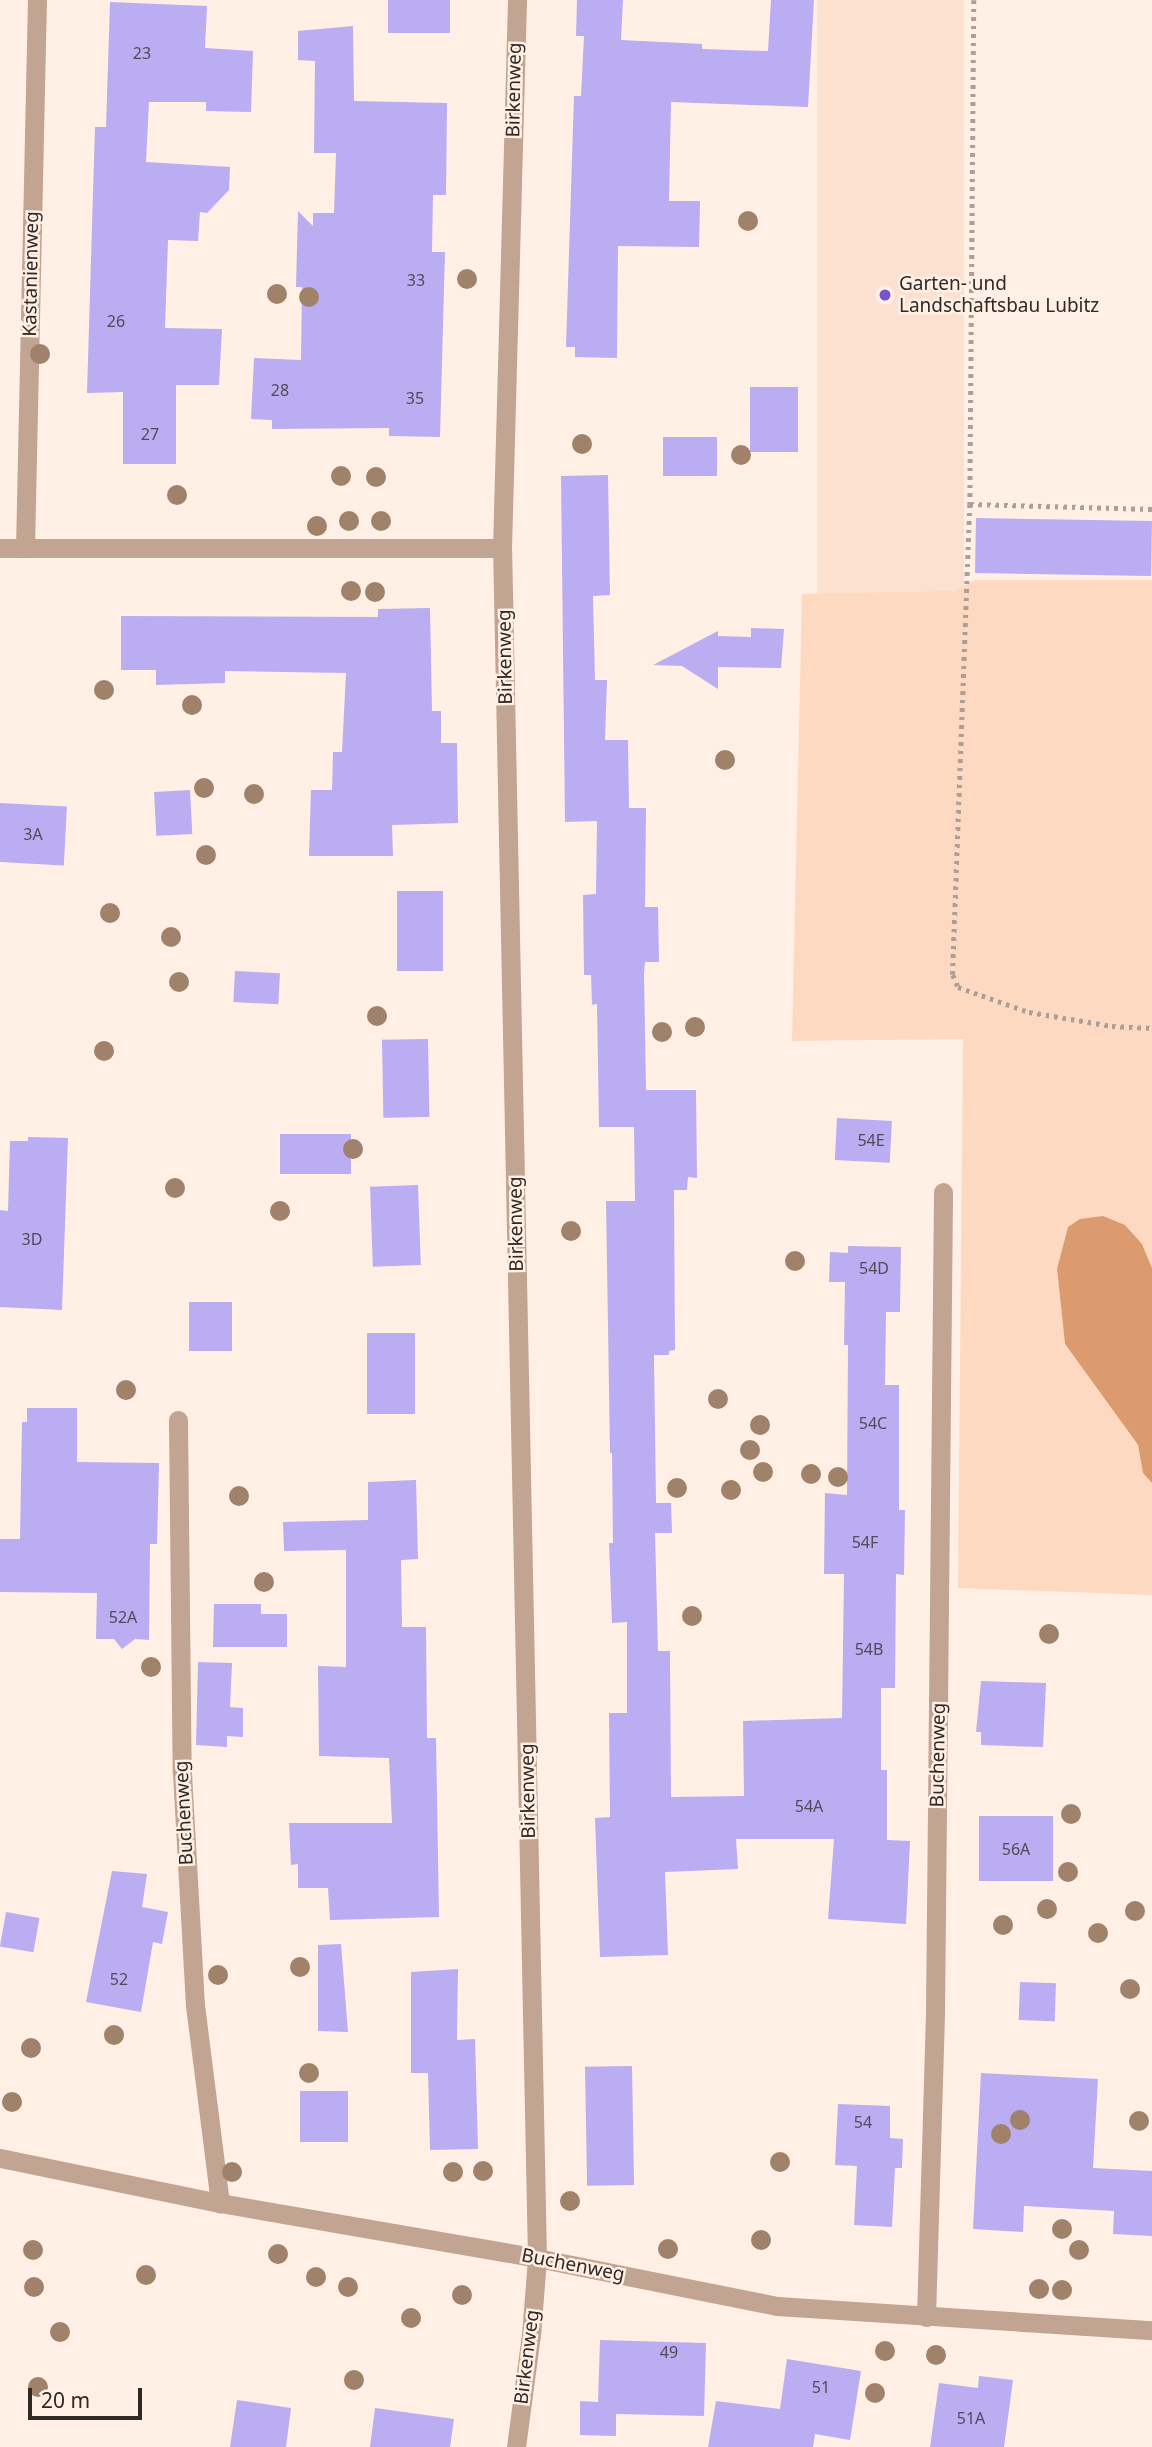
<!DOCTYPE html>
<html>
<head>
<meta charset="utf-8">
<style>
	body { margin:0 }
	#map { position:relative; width:1152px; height:2447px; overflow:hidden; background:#ffefe5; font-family:"Noto Sans",sans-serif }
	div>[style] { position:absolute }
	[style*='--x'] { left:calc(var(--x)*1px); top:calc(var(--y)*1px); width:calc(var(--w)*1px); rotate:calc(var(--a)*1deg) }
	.built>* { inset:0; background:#fce1d0; transform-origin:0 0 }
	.green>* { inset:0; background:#fdd9c1 }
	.water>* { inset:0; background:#db9b6f }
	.building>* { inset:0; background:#bbadf1; transform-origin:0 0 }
	.path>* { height:4.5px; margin-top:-2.25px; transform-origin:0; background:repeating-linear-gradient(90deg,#ab9f97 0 3.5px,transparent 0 8.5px) }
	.service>* { height:19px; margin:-9.5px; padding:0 9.5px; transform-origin:9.5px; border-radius:9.5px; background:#c1a491 }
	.minor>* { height:19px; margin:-9.5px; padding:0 9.5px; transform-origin:9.5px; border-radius:9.5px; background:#c1a491 }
	.trees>* { width:20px; height:20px; margin:-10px; border-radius:50%; background:#a0826a }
	.dots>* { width:19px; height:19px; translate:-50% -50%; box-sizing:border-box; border:4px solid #ffefe5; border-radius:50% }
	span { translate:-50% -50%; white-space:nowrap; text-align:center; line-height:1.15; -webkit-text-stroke:5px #ffefe5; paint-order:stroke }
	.number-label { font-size:16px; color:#534a57 }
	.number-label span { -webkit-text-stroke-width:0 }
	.street-label { font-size:19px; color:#302924 }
	.poi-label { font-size:19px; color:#302924 }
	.left { translate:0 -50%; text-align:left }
	.scale { position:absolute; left:28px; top:2388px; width:114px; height:32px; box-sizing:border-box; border:4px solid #302924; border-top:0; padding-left:9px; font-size:21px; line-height:24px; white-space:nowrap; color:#302924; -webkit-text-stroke:5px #ffefe5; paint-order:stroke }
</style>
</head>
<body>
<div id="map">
	<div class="built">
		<i style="left:817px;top:0;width:147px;height:594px"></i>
	</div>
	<div class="green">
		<i style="clip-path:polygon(975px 580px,1152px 580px,1152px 1268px,1142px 1244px,1057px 1269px,1065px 1344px,1138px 1446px,1143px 1472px,1152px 1483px,1152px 1595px,958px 1588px,963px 1039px,792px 1041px,802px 594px,955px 591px)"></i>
	</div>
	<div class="water">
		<i style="clip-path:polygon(1103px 1216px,1125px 1225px,1142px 1244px,1152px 1268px,1152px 1483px,1143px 1473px,1138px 1445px,1065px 1344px,1057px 1269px,1068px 1227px,1080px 1219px)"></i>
	</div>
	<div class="building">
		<i style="left:388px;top:0;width:62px;height:33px"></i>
		<i style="clip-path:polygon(577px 0,623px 0,621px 40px,702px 44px,702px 49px,768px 51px,771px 0,814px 0,808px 107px,671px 102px,669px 201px,700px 201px,699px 247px,618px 246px,617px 358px,575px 357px,575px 347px,566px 347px,574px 96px,581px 96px,584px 36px,576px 36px)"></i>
		<i style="clip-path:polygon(110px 2px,207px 6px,205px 48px,253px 51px,251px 112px,206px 111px,206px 102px,149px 102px,146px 162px,230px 167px,229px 190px,207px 213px,200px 212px,198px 241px,168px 240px,165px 328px,222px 329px,219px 385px,176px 385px,176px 464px,123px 464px,123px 392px,87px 393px,95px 127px,106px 127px)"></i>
		<i style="clip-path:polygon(353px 26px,354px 101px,447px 103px,446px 195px,433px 195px,432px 252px,445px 252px,440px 437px,389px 436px,389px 428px,272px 429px,272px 420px,251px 419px,254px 358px,301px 360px,302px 287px,296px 287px,298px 211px,313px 226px,313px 213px,334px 213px,336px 153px,314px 153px,315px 61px,298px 60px,298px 31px)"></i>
		<i style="left:750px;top:387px;width:48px;height:65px"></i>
		<i style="left:663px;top:437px;width:54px;height:39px"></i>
		<i style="clip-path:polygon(608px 475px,610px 595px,593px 596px,595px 680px,607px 680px,605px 740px,628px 740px,629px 808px,646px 808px,645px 907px,658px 907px,659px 962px,645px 962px,644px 974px,646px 1090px,696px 1090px,697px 1178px,688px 1177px,687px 1190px,674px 1190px,675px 1350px,669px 1351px,669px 1355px,654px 1355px,656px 1503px,671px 1503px,672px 1533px,655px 1533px,658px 1651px,670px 1651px,671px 1797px,744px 1796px,743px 1721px,842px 1718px,844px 1574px,824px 1574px,825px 1493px,847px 1495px,848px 1345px,844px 1345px,845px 1282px,829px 1282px,830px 1252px,848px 1253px,848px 1246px,901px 1247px,900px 1312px,886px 1312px,885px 1385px,899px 1385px,899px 1510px,905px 1510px,904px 1575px,896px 1574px,895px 1688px,881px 1688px,881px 1770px,887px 1770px,887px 1840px,910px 1841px,906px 1924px,828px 1919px,834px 1839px,736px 1839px,738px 1869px,665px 1872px,668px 1955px,600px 1957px,595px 1818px,610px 1817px,609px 1713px,627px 1713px,627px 1622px,612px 1623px,609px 1543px,613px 1543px,612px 1453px,610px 1453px,606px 1201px,635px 1201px,634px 1127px,599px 1127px,597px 1004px,592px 1005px,591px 975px,584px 975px,583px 895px,596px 894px,597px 821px,565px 822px,561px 476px)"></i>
		<i style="left:976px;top:518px;width:176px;height:55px;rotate:1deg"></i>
		<i style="clip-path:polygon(430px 608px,432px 711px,441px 711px,441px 743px,457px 743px,458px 823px,392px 825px,393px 856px,309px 856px,311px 790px,332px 790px,333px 752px,342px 752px,346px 673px,225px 671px,225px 683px,156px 685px,156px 670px,121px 670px,121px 616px,378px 617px,378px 609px)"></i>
		<i style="clip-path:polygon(751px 628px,784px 629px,781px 668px,718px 667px,718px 689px,682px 666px,653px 665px,718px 631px,718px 636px,751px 637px)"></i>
		<i style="left:190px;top:790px;width:44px;height:36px;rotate:87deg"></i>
		<i style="left:0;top:803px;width:67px;height:59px;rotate:3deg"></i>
		<i style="left:397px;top:891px;width:46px;height:80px"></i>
		<i style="left:235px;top:971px;width:45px;height:31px;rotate:3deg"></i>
		<i style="left:428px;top:1039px;width:78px;height:46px;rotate:89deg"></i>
		<i style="left:837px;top:1118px;width:55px;height:42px;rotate:3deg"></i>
		<i style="left:351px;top:1134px;width:40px;height:71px;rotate:90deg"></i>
		<i style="clip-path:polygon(28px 1137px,68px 1138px,62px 1310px,0 1307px,0 1210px,8px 1211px,10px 1141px,28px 1141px)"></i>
		<i style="left:418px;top:1185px;width:80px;height:48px;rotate:88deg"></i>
		<i style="left:189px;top:1302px;width:43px;height:49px"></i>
		<i style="left:415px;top:1333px;width:81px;height:48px;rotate:90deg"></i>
		<i style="clip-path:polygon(27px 1408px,77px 1408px,77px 1462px,159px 1463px,157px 1544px,150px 1544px,149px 1640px,135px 1639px,122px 1649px,114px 1639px,96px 1639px,97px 1593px,0 1592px,0 1539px,20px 1539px,22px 1422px,27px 1422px)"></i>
		<i style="clip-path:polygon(416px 1480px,418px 1559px,401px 1560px,402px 1627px,426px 1627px,427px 1738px,436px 1738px,439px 1917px,330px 1920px,328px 1888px,298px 1888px,298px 1864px,291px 1865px,289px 1823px,392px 1823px,389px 1758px,319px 1756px,318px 1666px,346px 1667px,346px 1550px,284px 1551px,283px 1522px,368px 1520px,368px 1482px)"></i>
		<i style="clip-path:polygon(214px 1604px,261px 1604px,261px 1614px,287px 1614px,287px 1647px,213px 1647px)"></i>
		<i style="clip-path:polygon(198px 1662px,232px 1663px,230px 1707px,243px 1708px,243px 1737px,227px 1736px,227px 1747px,196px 1745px)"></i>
		<i style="clip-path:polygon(981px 1681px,1046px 1683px,1043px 1747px,981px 1745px,981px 1732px,976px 1732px)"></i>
		<i style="left:979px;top:1816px;width:74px;height:65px"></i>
		<i style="clip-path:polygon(112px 1871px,147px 1874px,142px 1907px,168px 1912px,162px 1944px,153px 1942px,141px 2012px,86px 2002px)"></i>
		<i style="left:6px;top:1912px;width:34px;height:35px;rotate:10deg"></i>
		<i style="clip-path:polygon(341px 1944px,348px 2032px,318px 2031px,318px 1945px)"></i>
		<i style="clip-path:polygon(458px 1969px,457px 2040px,475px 2039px,478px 2149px,430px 2150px,428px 2073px,411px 2073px,411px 1972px)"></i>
		<i style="left:1020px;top:1982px;width:36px;height:38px;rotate:2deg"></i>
		<i style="left:632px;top:2066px;width:119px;height:47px;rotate:89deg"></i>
		<i style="clip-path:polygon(981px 2073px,1098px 2079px,1093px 2168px,1152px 2171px,1152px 2236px,1113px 2234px,1114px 2211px,1024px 2206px,1023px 2232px,973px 2229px)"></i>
		<i style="left:300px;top:2091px;width:48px;height:51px"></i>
		<i style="clip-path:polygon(838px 2104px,890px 2106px,890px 2138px,903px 2139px,902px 2168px,895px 2168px,892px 2227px,854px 2225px,857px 2166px,835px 2165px)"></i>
		<i style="clip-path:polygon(600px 2340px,706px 2343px,704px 2416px,616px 2414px,616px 2436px,580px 2435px,580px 2401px,598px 2402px)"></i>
		<i style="clip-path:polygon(787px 2359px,861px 2371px,850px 2440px,815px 2434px,813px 2447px,708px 2447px,716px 2401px,780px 2409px)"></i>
		<i style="clip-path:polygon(979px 2376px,1013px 2380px,1004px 2447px,930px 2447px,939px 2383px,978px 2388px)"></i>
		<i style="clip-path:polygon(237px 2400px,291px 2408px,286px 2447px,230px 2447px)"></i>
		<i style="clip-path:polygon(375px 2408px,454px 2419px,450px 2447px,370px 2447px)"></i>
	</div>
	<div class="path">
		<i style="--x:974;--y:0;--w:504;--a:90.45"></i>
		<i style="--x:970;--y:504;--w:182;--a:1.6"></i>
		<i style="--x:970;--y:504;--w:471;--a:92.1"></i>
		<i style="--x:953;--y:975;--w:13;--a:67"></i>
		<i style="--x:958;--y:987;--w:75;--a:19.4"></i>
		<i style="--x:1029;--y:1012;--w:84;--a:9.6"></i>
		<i style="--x:1112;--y:1026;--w:40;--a:2.9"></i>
	</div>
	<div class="service">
		<i style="--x:178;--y:1420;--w:353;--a:89.4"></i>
		<i style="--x:182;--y:1773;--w:232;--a:86.8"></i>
		<i style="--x:195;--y:2005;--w:200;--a:82.8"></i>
		<i style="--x:926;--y:2317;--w:304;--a:-88.3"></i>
		<i style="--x:935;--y:2013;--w:821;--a:-89.44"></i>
	</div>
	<div class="minor">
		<i style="--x:0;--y:548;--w:502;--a:0"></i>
		<i style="--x:25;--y:548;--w:548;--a:-88.75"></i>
		<i style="--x:0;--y:2158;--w:225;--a:11.6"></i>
		<i style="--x:220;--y:2203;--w:322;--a:9.8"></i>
		<i style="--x:537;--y:2258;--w:245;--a:11.3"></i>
		<i style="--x:777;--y:2306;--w:376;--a:3.7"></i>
		<i style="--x:516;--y:2447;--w:113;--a:-82.4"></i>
		<i style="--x:531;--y:2335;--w:77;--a:-85.5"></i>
		<i style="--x:537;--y:2258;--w:1710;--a:-91.17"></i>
		<i style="--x:502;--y:548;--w:548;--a:-88.43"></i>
	</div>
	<div class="trees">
		<i style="left:748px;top:221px"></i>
		<i style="left:467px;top:279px"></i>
		<i style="left:277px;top:294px"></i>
		<i style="left:309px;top:297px"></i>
		<i style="left:40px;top:354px"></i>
		<i style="left:582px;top:444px"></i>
		<i style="left:741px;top:455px"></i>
		<i style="left:341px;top:476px"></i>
		<i style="left:376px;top:477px"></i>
		<i style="left:177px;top:495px"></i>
		<i style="left:349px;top:521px"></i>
		<i style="left:381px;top:521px"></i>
		<i style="left:317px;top:526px"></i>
		<i style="left:351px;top:591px"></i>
		<i style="left:375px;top:592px"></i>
		<i style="left:104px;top:690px"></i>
		<i style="left:192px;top:705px"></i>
		<i style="left:725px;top:760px"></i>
		<i style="left:204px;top:788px"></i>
		<i style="left:254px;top:794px"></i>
		<i style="left:206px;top:855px"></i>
		<i style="left:110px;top:913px"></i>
		<i style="left:171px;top:937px"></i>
		<i style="left:179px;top:982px"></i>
		<i style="left:377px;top:1016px"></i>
		<i style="left:695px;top:1027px"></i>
		<i style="left:662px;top:1032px"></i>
		<i style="left:104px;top:1051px"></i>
		<i style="left:353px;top:1149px"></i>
		<i style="left:175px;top:1188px"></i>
		<i style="left:280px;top:1211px"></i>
		<i style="left:571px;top:1231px"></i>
		<i style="left:795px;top:1261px"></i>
		<i style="left:126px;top:1390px"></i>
		<i style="left:718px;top:1399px"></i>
		<i style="left:760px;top:1425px"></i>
		<i style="left:750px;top:1450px"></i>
		<i style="left:763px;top:1472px"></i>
		<i style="left:811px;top:1474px"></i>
		<i style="left:838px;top:1477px"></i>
		<i style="left:677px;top:1488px"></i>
		<i style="left:731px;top:1490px"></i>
		<i style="left:239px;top:1496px"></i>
		<i style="left:264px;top:1582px"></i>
		<i style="left:692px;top:1616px"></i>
		<i style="left:1049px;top:1634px"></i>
		<i style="left:151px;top:1667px"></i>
		<i style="left:1071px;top:1814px"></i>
		<i style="left:1068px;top:1872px"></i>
		<i style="left:1047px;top:1909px"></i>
		<i style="left:1135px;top:1911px"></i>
		<i style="left:1003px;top:1925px"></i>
		<i style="left:1098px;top:1933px"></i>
		<i style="left:300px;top:1967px"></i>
		<i style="left:218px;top:1975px"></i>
		<i style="left:1130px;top:1989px"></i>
		<i style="left:114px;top:2035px"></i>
		<i style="left:31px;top:2048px"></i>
		<i style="left:309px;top:2073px"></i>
		<i style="left:12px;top:2102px"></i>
		<i style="left:1020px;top:2120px"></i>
		<i style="left:1139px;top:2121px"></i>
		<i style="left:1001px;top:2134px"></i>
		<i style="left:780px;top:2162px"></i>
		<i style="left:483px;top:2171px"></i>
		<i style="left:232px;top:2172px"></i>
		<i style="left:453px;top:2172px"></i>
		<i style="left:570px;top:2201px"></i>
		<i style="left:1062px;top:2229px"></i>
		<i style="left:761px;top:2240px"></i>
		<i style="left:668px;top:2249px"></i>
		<i style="left:33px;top:2250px"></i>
		<i style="left:1079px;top:2250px"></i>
		<i style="left:278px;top:2254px"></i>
		<i style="left:146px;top:2275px"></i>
		<i style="left:316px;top:2277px"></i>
		<i style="left:34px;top:2287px"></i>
		<i style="left:348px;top:2287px"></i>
		<i style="left:1039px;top:2289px"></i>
		<i style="left:1062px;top:2290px"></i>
		<i style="left:462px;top:2295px"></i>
		<i style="left:411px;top:2318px"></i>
		<i style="left:60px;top:2332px"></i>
		<i style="left:885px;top:2351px"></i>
		<i style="left:936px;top:2355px"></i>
		<i style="left:354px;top:2380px"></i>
		<i style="left:38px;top:2387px"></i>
		<i style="left:875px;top:2393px"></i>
	</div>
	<div class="dots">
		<i style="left:885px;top:295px;background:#7753cc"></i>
	</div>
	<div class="number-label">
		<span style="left:142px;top:53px">23</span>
		<span style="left:416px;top:280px">33</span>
		<span style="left:116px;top:321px">26</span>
		<span style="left:280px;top:390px">28</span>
		<span style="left:415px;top:398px">35</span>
		<span style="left:150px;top:434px">27</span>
		<span style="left:33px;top:834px">3A</span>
		<span style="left:871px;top:1140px">54E</span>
		<span style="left:32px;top:1239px">3D</span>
		<span style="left:874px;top:1268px">54D</span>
		<span style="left:873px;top:1423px">54C</span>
		<span style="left:865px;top:1542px">54F</span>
		<span style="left:123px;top:1617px">52A</span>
		<span style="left:869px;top:1649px">54B</span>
		<span style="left:809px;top:1806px">54A</span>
		<span style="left:1016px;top:1849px">56A</span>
		<span style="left:119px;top:1979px">52</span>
		<span style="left:863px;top:2122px">54</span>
		<span style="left:669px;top:2352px">49</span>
		<span style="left:821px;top:2387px">51</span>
		<span style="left:971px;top:2418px">51A</span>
	</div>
	<div class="street-label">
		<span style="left:514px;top:90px;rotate:-89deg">Birkenweg</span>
		<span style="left:31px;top:274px;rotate:-89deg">Kastanienweg</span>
		<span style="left:505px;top:657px;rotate:-91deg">Birkenweg</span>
		<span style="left:516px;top:1224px;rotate:-91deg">Birkenweg</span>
		<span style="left:938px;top:1755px;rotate:-89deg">Buchenweg</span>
		<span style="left:528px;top:1791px;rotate:-91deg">Birkenweg</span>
		<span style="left:184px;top:1813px;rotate:-93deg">Buchenweg</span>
		<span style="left:573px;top:2265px;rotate:11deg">Buchenweg</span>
		<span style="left:527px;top:2357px;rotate:-83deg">Birkenweg</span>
	</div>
	<div class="poi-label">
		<span class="left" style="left:899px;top:295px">Garten- und<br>Landschaftsbau Lubitz</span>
	</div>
	<div class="scale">20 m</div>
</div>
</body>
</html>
